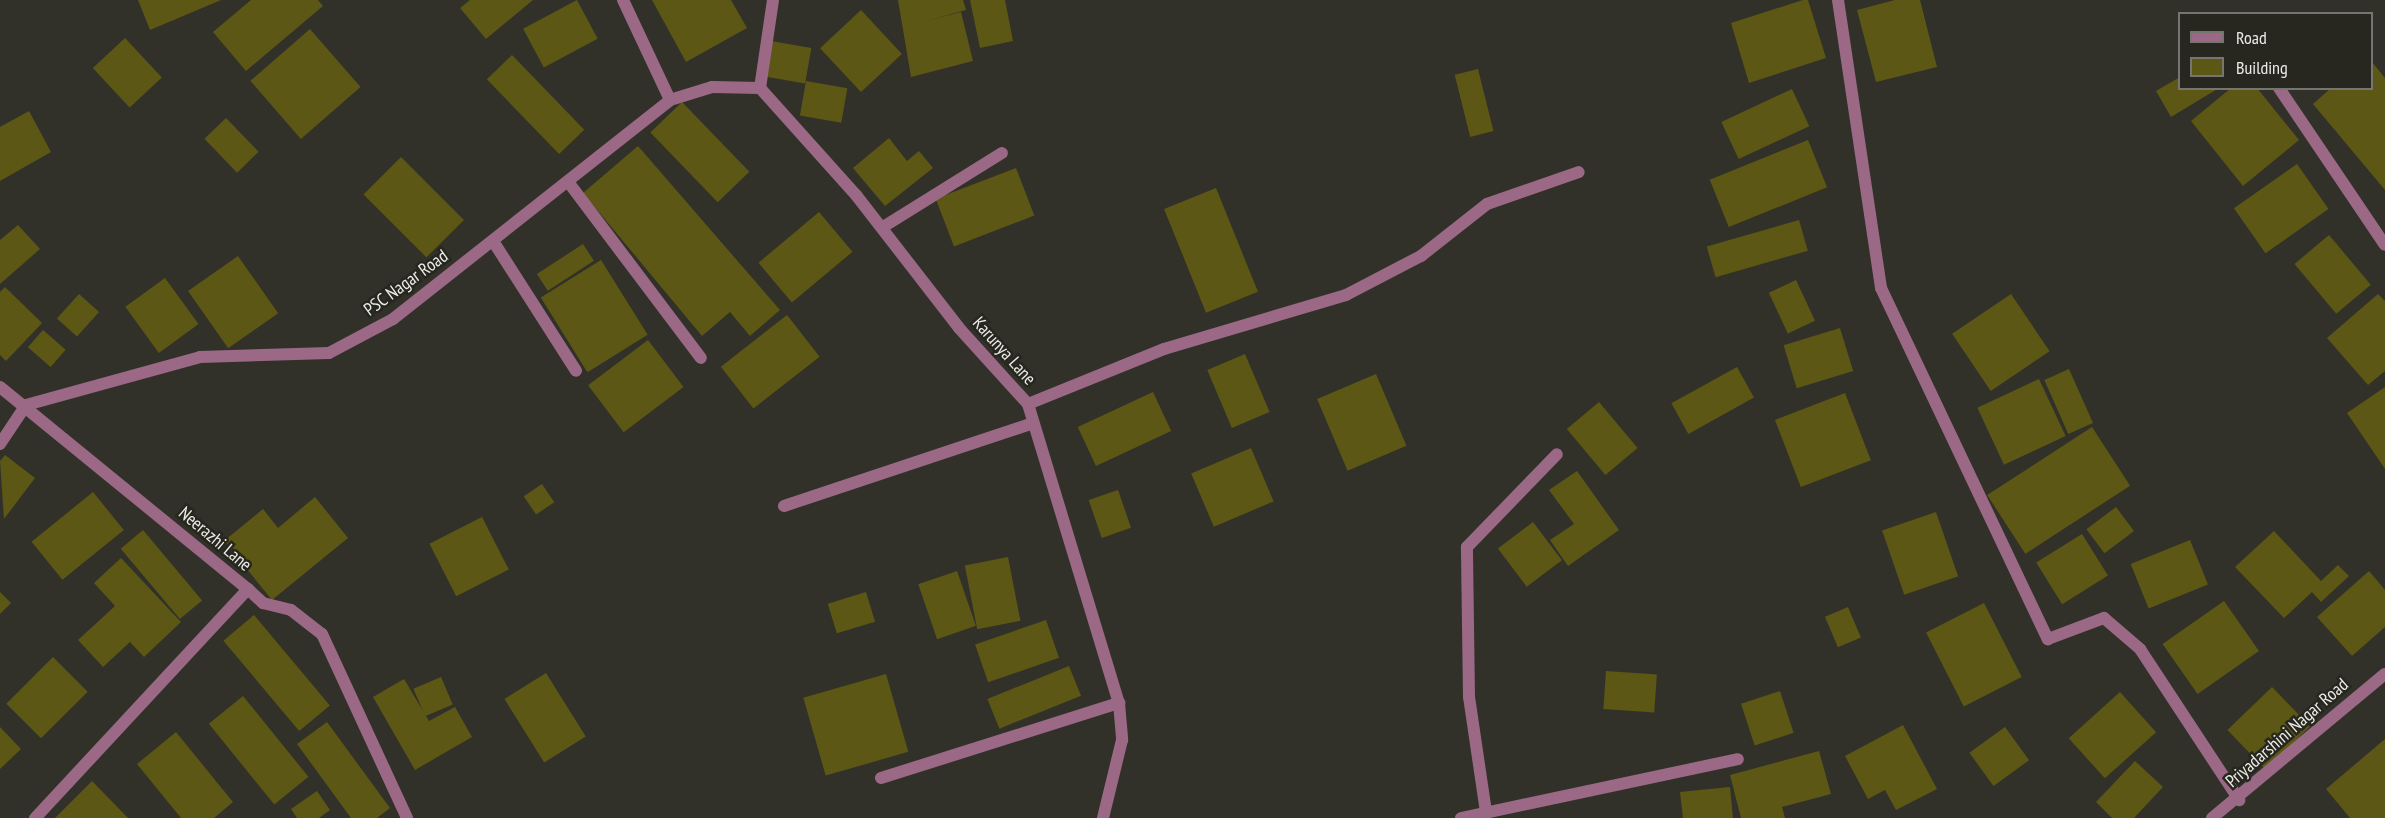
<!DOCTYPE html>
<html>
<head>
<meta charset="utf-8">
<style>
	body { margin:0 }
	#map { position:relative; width:2385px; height:818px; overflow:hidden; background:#31312a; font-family:"PT Sans Narrow",sans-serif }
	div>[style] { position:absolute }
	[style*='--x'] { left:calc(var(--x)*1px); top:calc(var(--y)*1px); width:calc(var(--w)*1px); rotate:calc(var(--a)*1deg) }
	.building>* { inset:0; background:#5c5714; transform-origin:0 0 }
	.minor>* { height:12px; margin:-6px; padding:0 6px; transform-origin:6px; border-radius:6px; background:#9b6986 }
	span { translate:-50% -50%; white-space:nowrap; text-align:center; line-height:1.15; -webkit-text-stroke:5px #272720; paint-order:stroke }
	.street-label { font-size:18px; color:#ecece7 }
	.legend { position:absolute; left:2178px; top:12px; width:195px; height:78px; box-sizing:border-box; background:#272720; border:2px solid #767670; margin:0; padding:8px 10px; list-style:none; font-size:18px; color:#ecece7 }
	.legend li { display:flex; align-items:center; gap:12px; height:30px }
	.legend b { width:30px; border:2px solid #767670 }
</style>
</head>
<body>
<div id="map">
	<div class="building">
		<i style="clip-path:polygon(138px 0,221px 0,150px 30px)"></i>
		<i style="clip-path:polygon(251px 0,318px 0,323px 6px,246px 71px,213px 32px)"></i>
		<i style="clip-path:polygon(470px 0,533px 0,486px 39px,460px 8px)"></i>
		<i style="left:577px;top:0;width:44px;height:61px;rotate:62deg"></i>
		<i style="clip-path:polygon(652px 0,731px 0,747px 28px,686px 62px)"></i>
		<i style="clip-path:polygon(898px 0,963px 0,966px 10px,926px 21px,961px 12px,973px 61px,911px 77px)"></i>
		<i style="clip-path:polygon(970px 0,1005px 0,1013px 41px,980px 48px)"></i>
		<i style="clip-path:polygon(1803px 0,1808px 0,1826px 58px,1749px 83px,1731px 23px)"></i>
		<i style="clip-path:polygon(1895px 0,1920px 0,1937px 67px,1876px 82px,1857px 10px)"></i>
		<i style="left:861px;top:10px;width:60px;height:56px;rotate:47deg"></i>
		<i style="left:310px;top:29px;width:77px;height:79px;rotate:49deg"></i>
		<i style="left:125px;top:38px;width:54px;height:44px;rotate:47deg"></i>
		<i style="left:771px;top:41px;width:41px;height:36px;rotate:10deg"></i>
		<i style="left:512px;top:55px;width:104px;height:35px;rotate:46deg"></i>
		<i style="clip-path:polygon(2372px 62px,2385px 78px,2385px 190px,2313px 104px,2331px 88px,2372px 88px)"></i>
		<i style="left:1478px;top:69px;width:64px;height:24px;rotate:76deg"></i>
		<i style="clip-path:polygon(2180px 77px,2180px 88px,2219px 88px,2171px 117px,2156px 91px)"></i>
		<i style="left:806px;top:81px;width:42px;height:35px;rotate:10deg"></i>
		<i style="clip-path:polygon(2231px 88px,2257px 88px,2299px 140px,2243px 186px,2191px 121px)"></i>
		<i style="left:1792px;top:89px;width:41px;height:78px;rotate:65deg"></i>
		<i style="left:682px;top:102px;width:97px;height:44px;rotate:46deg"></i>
		<i style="clip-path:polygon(29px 111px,51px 152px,0 181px,0 127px)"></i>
		<i style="left:226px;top:118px;width:47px;height:30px;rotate:46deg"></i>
		<i style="clip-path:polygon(889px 138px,907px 161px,919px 151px,933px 168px,885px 206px,853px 168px)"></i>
		<i style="left:1808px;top:140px;width:51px;height:106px;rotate:68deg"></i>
		<i style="clip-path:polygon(638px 146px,780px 310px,750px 336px,730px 312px,702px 336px,583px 193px)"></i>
		<i style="left:401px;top:157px;width:89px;height:53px;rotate:45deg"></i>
		<i style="left:2297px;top:164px;width:55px;height:77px;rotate:55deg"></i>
		<i style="left:1016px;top:168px;width:51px;height:86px;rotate:69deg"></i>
		<i style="left:1216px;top:188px;width:112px;height:56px;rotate:68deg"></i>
		<i style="left:819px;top:212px;width:52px;height:79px;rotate:50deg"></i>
		<i style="left:1799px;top:220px;width:32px;height:96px;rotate:74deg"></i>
		<i style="clip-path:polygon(18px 225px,40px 249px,0 284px,0 240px)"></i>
		<i style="left:2329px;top:235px;width:65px;height:45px;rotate:50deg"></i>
		<i style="left:583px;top:244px;width:20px;height:55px;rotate:57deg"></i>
		<i style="left:238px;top:256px;width:70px;height:61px;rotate:55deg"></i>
		<i style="left:601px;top:260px;width:88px;height:71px;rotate:58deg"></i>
		<i style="left:165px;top:278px;width:57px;height:49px;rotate:54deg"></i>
		<i style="left:1796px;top:280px;width:45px;height:30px;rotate:65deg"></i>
		<i style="clip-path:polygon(5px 287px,42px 323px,6px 361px,0 355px,0 292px)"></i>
		<i style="left:79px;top:294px;width:27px;height:33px;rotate:42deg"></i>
		<i style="left:2011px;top:294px;width:69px;height:71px;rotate:56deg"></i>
		<i style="clip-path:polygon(2378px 294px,2385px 301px,2385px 371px,2368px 385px,2327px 338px)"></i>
		<i style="left:787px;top:315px;width:53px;height:84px;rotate:52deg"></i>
		<i style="left:1840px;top:328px;width:45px;height:59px;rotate:73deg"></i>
		<i style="left:43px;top:330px;width:30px;height:23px;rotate:41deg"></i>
		<i style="left:648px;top:340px;width:59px;height:75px;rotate:53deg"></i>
		<i style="left:1245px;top:354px;width:63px;height:41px;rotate:67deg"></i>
		<i style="left:1737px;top:367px;width:35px;height:75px;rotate:61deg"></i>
		<i style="left:2069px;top:369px;width:59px;height:27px;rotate:66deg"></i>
		<i style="left:1376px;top:374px;width:78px;height:64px;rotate:67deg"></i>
		<i style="left:2039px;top:379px;width:63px;height:68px;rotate:65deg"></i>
		<i style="clip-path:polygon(2385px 387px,2385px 469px,2347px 413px)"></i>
		<i style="left:1153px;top:392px;width:43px;height:83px;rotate:65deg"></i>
		<i style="left:1845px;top:393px;width:72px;height:75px;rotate:69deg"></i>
		<i style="left:1599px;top:402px;width:60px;height:42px;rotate:50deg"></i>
		<i style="left:2092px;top:427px;width:70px;height:125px;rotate:57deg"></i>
		<i style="left:1251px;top:448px;width:58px;height:65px;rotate:67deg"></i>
		<i style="clip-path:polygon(5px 455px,35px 478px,4px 519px,0 461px)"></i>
		<i style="clip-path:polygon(1577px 471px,1619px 530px,1568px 566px,1550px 540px,1574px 524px,1549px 490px)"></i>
		<i style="left:542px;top:484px;width:22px;height:22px;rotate:56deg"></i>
		<i style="left:1118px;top:490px;width:40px;height:31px;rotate:71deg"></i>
		<i style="left:93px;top:492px;width:49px;height:79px;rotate:51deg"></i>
		<i style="clip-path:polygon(315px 497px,348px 538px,272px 600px,224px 541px,263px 509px,278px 528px)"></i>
		<i style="left:2116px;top:507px;width:30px;height:37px;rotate:53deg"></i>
		<i style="left:1936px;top:512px;width:68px;height:57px;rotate:71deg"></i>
		<i style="left:482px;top:517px;width:59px;height:59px;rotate:63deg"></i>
		<i style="left:1533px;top:522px;width:48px;height:44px;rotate:53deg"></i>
		<i style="left:143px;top:530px;width:92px;height:29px;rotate:50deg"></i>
		<i style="clip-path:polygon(2274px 531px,2321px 581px,2338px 565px,2349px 576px,2321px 602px,2312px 592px,2284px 618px,2235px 567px)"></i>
		<i style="left:2082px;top:534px;width:49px;height:54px;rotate:58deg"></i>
		<i style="left:2190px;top:540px;width:48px;height:64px;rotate:68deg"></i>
		<i style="left:1008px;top:557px;width:65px;height:44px;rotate:79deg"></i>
		<i style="clip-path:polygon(121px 558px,181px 622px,144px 657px,130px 642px,103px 667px,78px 640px,115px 606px,94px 583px)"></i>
		<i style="left:957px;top:571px;width:58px;height:41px;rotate:71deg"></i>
		<i style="clip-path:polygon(2369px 571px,2385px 590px,2385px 627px,2352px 656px,2317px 617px)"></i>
		<i style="clip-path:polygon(0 592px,11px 603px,0 614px)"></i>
		<i style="left:866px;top:592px;width:31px;height:40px;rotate:73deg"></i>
		<i style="left:2224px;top:601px;width:61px;height:75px;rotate:55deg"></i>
		<i style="left:1984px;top:603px;width:83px;height:65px;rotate:63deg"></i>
		<i style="left:1848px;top:607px;width:33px;height:25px;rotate:67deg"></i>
		<i style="left:254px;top:615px;width:118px;height:40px;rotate:50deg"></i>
		<i style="left:1046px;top:620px;width:40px;height:75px;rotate:71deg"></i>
		<i style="left:53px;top:657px;width:49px;height:66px;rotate:45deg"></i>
		<i style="left:1069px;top:666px;width:32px;height:88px;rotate:68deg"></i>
		<i style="left:1606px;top:671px;width:51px;height:38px;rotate:4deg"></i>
		<i style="left:546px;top:673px;width:75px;height:49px;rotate:58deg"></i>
		<i style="left:886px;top:674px;width:81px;height:86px;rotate:74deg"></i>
		<i style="left:441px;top:677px;width:30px;height:30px;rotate:67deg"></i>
		<i style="clip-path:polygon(404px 679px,429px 721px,455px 707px,472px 737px,415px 770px,373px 697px)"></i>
		<i style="left:2272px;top:687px;width:55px;height:62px;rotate:46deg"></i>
		<i style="left:1780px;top:691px;width:44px;height:41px;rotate:72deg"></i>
		<i style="left:2120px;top:692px;width:54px;height:69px;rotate:48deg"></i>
		<i style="left:243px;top:696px;width:104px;height:44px;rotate:51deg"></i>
		<i style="clip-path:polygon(327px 722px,390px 808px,377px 818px,351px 818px,297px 744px)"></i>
		<i style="clip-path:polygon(1903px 725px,1937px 789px,1896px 810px,1885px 790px,1868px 799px,1845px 756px)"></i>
		<i style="clip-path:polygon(0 727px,21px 749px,0 769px)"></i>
		<i style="left:2005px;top:727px;width:41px;height:44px;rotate:54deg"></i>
		<i style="clip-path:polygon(176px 732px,233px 802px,214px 818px,181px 818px,137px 764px)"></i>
		<i style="clip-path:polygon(2385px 739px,2385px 818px,2350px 818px,2326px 789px)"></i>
		<i style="clip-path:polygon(1819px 751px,1831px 794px,1782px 807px,1785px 818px,1741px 818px,1730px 775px)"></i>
		<i style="clip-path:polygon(2135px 761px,2163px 787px,2134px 818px,2112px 818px,2096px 802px)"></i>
		<i style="clip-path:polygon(92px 781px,128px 818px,55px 818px)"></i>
		<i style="clip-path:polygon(1730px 787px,1733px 818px,1683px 818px,1680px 792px)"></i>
		<i style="clip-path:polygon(317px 791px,330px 810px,319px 818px,297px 818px,291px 809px)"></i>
	</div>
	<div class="minor">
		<i style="--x:623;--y:0;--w:110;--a:64.8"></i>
		<i style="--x:773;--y:0;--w:89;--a:98.4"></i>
		<i style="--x:760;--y:88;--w:144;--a:48.1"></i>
		<i style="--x:856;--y:195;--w:168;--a:52.2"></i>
		<i style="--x:959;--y:328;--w:103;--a:47.8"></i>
		<i style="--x:1028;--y:404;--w:313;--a:73.1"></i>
		<i style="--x:1119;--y:703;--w:37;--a:85"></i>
		<i style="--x:1122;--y:740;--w:80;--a:103.7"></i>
		<i style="--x:1838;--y:0;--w:291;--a:81.5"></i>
		<i style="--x:1881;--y:288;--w:389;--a:64.6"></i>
		<i style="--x:2048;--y:639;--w:60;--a:-20.6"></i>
		<i style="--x:2104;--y:618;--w:48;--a:40.7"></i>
		<i style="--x:2140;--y:649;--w:181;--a:56.7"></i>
		<i style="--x:2279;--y:88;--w:189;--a:56"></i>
		<i style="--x:569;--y:183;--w:219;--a:53"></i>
		<i style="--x:883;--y:227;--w:140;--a:-31.9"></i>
		<i style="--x:493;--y:241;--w:154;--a:57.4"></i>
		<i style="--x:0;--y:387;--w:320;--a:39.2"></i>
		<i style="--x:248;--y:589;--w:313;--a:132.9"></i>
		<i style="--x:1028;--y:404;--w:147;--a:-22"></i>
		<i style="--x:1164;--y:349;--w:190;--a:-16.5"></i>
		<i style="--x:1346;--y:295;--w:85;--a:-27.5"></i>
		<i style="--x:1421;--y:256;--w:84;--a:-38.2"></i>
		<i style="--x:1487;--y:204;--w:97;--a:-19.2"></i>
		<i style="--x:0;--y:444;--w:47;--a:-56.3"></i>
		<i style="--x:26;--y:405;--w:180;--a:-15.4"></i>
		<i style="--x:200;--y:357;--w:129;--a:-1.8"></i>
		<i style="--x:329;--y:353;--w:72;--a:-28"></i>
		<i style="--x:393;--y:319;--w:353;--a:-38.3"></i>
		<i style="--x:670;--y:100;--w:44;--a:-17.2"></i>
		<i style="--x:712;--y:87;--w:48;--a:1.2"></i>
		<i style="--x:784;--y:506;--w:262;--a:-18.4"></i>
		<i style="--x:248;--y:589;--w:21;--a:43"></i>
		<i style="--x:263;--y:603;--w:29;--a:14"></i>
		<i style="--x:291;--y:610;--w:39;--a:38"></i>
		<i style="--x:322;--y:634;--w:203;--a:65.2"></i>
		<i style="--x:881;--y:778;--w:250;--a:-17.5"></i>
		<i style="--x:1486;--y:812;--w:116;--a:-98.4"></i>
		<i style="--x:1469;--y:697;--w:150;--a:-90.8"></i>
		<i style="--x:1467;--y:547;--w:129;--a:-45.9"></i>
		<i style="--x:1461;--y:818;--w:283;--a:-12"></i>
		<i style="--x:2212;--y:818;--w:225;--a:-39.8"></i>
	</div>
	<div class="street-label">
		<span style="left:406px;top:283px;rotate:-36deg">PSC Nagar Road</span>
		<span style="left:1004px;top:351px;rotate:48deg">Karunya Lane</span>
		<span style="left:215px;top:539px;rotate:40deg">Neerazhi Lane</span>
		<span style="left:2287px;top:733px;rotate:-41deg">Priyadarshini Nagar Road</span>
	</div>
	<ul class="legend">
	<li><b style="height:8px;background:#9b6986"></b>Road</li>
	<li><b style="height:16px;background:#5c5714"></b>Building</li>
	</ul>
</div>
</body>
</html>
